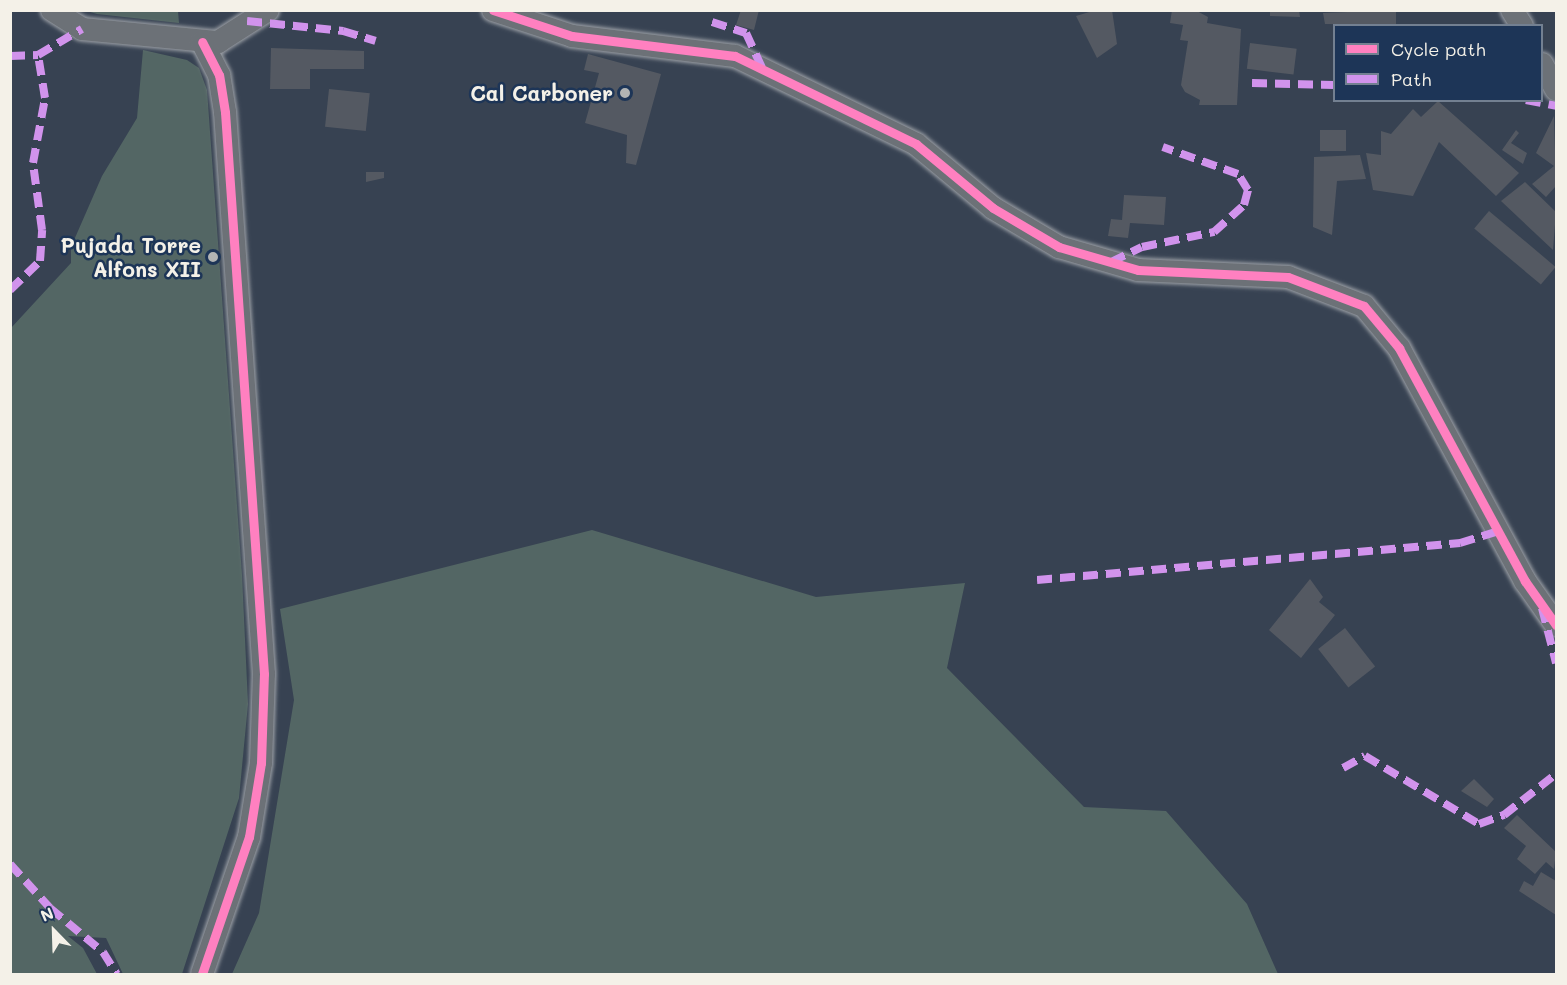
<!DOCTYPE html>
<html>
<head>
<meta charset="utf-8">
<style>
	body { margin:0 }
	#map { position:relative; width:1567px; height:985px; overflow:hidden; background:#374252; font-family:Mali,sans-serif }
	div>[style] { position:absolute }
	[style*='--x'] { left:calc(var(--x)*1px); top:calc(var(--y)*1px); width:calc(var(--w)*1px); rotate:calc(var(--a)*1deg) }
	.green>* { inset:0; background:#536664 }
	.building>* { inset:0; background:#545962; transform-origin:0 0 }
	.roads { filter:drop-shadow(0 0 2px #9da1a7) drop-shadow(0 0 2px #9da1a7) }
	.minor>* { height:22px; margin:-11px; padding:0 11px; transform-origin:11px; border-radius:11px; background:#6c7177 }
	.quiet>* { height:8px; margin-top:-4px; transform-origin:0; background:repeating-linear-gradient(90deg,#d193ec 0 15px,transparent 0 23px) }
	.cycleway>* { height:9px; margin:-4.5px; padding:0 4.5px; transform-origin:4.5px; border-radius:4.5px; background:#ff80c0 }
	.dots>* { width:16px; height:16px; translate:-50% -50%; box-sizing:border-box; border:3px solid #1d3557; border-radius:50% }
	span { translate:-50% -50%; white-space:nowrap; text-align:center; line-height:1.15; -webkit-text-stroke:5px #1d3557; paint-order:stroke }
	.poi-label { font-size:21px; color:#f4f1e8; font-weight:700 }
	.right { translate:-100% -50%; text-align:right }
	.frame { position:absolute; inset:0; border:12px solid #f4f1e8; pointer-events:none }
	.legend { position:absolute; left:1333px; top:24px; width:210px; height:78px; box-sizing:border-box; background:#1d3557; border:2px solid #738091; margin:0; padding:8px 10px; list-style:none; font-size:18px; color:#f4f1e8 }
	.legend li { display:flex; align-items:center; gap:12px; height:30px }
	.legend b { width:30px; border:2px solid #738091 }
	.north { position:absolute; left:24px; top:901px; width:60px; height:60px; -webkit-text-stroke:4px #1d3557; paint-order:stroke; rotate:337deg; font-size:16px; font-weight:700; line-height:24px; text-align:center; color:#f4f1e8 }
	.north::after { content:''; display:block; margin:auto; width:21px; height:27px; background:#f4f1e8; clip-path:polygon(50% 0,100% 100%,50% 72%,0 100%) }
</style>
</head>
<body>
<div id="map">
	<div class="green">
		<i style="clip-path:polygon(87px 11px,178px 11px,179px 23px,97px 14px)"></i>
		<i style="clip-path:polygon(143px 50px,187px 60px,199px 68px,207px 90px,242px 575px,248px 704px,239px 798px,182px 974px,123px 974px,106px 938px,68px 936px,83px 948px,97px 974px,11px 974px,11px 328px,71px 263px,71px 247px,102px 176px,137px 118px)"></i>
		<i style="clip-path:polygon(592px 530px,816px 597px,965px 583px,947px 668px,1084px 807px,1166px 811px,1247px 904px,1278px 974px,232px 974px,259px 913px,294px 700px,280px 609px)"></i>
	</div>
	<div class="building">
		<i style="clip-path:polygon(741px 10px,759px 10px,754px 30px,736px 25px)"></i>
		<i style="clip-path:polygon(1096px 10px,1112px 10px,1117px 44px,1097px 58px,1076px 16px)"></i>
		<i style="clip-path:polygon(1172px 10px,1195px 10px,1208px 17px,1207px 23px,1241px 29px,1237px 105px,1199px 105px,1200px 100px,1185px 92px,1181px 85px,1188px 41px,1180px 40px,1183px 25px,1170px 23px)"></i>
		<i style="clip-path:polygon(1270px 10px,1299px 10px,1300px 17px,1270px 16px)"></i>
		<i style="clip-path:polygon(1396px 10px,1396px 25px,1325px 24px,1323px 13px)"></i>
		<i style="left:1250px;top:43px;width:47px;height:26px;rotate:7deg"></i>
		<i style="clip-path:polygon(271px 48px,364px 51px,364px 69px,310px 69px,310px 89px,270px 89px)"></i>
		<i style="clip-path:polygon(588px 54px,661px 74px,636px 165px,626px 163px,627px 135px,585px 123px,599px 73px,584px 70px)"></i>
		<i style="left:329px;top:89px;width:41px;height:38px;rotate:6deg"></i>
		<i style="clip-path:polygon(1438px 101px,1519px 173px,1496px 196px,1439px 142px,1413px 196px,1373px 190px,1366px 153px,1381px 155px,1381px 131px,1391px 134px,1413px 109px,1421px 117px)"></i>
		<i style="clip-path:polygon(1554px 116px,1556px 186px,1546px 197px,1532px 184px,1554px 166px,1536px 153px)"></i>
		<i style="left:1320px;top:130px;width:26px;height:21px"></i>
		<i style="clip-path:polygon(1516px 130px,1519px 133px,1511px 143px,1527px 153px,1523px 164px,1502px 150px)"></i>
		<i style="clip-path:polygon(1360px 155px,1366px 179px,1337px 181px,1332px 235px,1313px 227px,1314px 157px)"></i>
		<i style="clip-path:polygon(366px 172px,384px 172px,384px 178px,366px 182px)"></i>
		<i style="clip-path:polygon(1525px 182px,1556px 212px,1553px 250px,1501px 201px)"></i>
		<i style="clip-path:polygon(1124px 195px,1166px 197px,1164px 225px,1130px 223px,1128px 238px,1108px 236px,1111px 219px,1122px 220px)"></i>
		<i style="left:1489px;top:211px;width:87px;height:23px;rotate:40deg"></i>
		<i style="clip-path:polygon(1310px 579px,1323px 597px,1319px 602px,1335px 615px,1301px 658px,1269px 630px)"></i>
		<i style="left:1345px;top:628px;width:49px;height:34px;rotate:52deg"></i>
		<i style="clip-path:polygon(1474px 779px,1494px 799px,1487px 807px,1461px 791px)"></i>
		<i style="clip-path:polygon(1517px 815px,1556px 852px,1554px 869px,1546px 862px,1535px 874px,1517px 859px,1526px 846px,1504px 828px)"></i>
		<i style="clip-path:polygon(1541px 872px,1556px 881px,1556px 915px,1519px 891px,1524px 881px,1533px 886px)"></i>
	</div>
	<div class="roads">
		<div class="minor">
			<i style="--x:52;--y:10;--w:36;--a:32"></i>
			<i style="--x:82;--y:29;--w:137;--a:5.5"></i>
			<i style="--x:218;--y:42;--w:59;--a:-32.6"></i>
			<i style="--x:493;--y:10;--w:83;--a:18.2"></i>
			<i style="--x:572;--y:36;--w:164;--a:7"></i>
			<i style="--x:735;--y:56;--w:201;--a:25.9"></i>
			<i style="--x:916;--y:144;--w:100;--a:39.7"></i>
			<i style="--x:993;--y:208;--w:77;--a:30.6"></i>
			<i style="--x:1059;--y:247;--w:82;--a:16.2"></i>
			<i style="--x:1138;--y:270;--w:150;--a:2.7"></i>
			<i style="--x:1288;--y:277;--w:81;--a:20.9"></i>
			<i style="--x:1364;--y:306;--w:55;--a:50.2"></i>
			<i style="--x:1399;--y:348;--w:265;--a:61.6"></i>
			<i style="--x:1525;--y:581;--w:54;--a:54.8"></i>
			<i style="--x:1512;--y:10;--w:19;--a:58"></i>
			<i style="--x:1542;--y:64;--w:29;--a:61"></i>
			<i style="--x:202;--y:974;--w:145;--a:-71.1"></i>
			<i style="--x:249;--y:837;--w:75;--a:-80.8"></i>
			<i style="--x:261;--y:763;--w:89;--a:-88.1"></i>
			<i style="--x:264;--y:674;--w:563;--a:-93.97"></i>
			<i style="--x:225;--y:112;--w:37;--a:-99"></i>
			<i style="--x:219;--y:75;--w:37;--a:-117"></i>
		</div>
	</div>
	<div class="quiet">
		<i style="--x:247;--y:21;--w:97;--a:5.9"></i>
		<i style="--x:343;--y:31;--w:34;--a:17"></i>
		<i style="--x:712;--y:22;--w:36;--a:18"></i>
		<i style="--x:746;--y:33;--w:41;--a:65.3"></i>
		<i style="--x:10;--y:56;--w:28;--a:-2"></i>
		<i style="--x:38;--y:55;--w:51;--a:-30.6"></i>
		<i style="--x:1252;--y:83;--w:82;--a:1.4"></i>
		<i style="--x:1526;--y:100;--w:31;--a:11"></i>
		<i style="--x:1111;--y:262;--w:34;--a:-26"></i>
		<i style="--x:1142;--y:247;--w:74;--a:-11.8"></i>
		<i style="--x:1214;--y:232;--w:40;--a:-42"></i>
		<i style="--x:1244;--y:205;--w:16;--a:-75"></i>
		<i style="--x:1248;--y:190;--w:19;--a:-122"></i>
		<i style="--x:1238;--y:174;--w:80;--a:-160.2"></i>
		<i style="--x:10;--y:290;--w:42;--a:-44"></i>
		<i style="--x:40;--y:261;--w:31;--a:-86"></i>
		<i style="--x:42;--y:230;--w:68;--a:-97.7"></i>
		<i style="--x:33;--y:163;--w:66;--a:-79.5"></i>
		<i style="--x:45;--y:98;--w:44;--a:-99.2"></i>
		<i style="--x:1037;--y:580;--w:425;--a:-5"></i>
		<i style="--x:1460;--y:543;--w:41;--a:-17.1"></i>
		<i style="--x:1542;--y:608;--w:57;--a:75.7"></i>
		<i style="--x:1343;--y:768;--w:25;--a:-29"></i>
		<i style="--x:1365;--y:756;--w:133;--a:30.8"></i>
		<i style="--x:1479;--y:824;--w:27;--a:-20"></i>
		<i style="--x:1504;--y:815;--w:66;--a:-38.3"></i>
		<i style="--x:10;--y:864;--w:59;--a:47.7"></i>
		<i style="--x:50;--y:908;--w:69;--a:39.7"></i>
		<i style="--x:103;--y:952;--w:26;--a:58"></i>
	</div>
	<div class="cycleway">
		<i style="--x:493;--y:10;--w:83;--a:18.2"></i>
		<i style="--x:572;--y:36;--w:164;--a:7"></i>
		<i style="--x:735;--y:56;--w:201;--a:25.9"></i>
		<i style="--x:916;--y:144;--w:100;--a:39.7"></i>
		<i style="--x:993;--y:208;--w:77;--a:30.6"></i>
		<i style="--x:1059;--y:247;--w:82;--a:16.2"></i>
		<i style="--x:1138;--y:270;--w:150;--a:2.7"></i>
		<i style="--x:1288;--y:277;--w:81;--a:20.9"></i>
		<i style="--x:1364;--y:306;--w:55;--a:50.2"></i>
		<i style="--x:1399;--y:348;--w:265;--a:61.6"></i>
		<i style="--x:1525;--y:581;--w:54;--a:54.8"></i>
		<i style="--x:202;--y:974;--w:145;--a:-71.1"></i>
		<i style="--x:249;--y:837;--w:75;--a:-80.8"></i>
		<i style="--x:261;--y:763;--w:89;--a:-88.1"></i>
		<i style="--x:264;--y:674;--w:563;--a:-93.97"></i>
		<i style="--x:225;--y:112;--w:37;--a:-99"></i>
		<i style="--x:219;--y:75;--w:37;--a:-117"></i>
	</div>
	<div class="dots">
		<i style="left:625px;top:93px;background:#b2b4b4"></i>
		<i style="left:213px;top:257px;background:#b2b4b4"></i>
	</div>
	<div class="poi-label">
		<span class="right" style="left:613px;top:93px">Cal Carboner</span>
		<span class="right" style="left:201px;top:257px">Pujada Torre<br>Alfons XII</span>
	</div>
	<div class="frame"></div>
	<ul class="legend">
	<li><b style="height:8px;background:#ff80c0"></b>Cycle path</li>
	<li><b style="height:8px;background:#d193ec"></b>Path</li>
	</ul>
	<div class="north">N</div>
</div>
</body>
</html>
